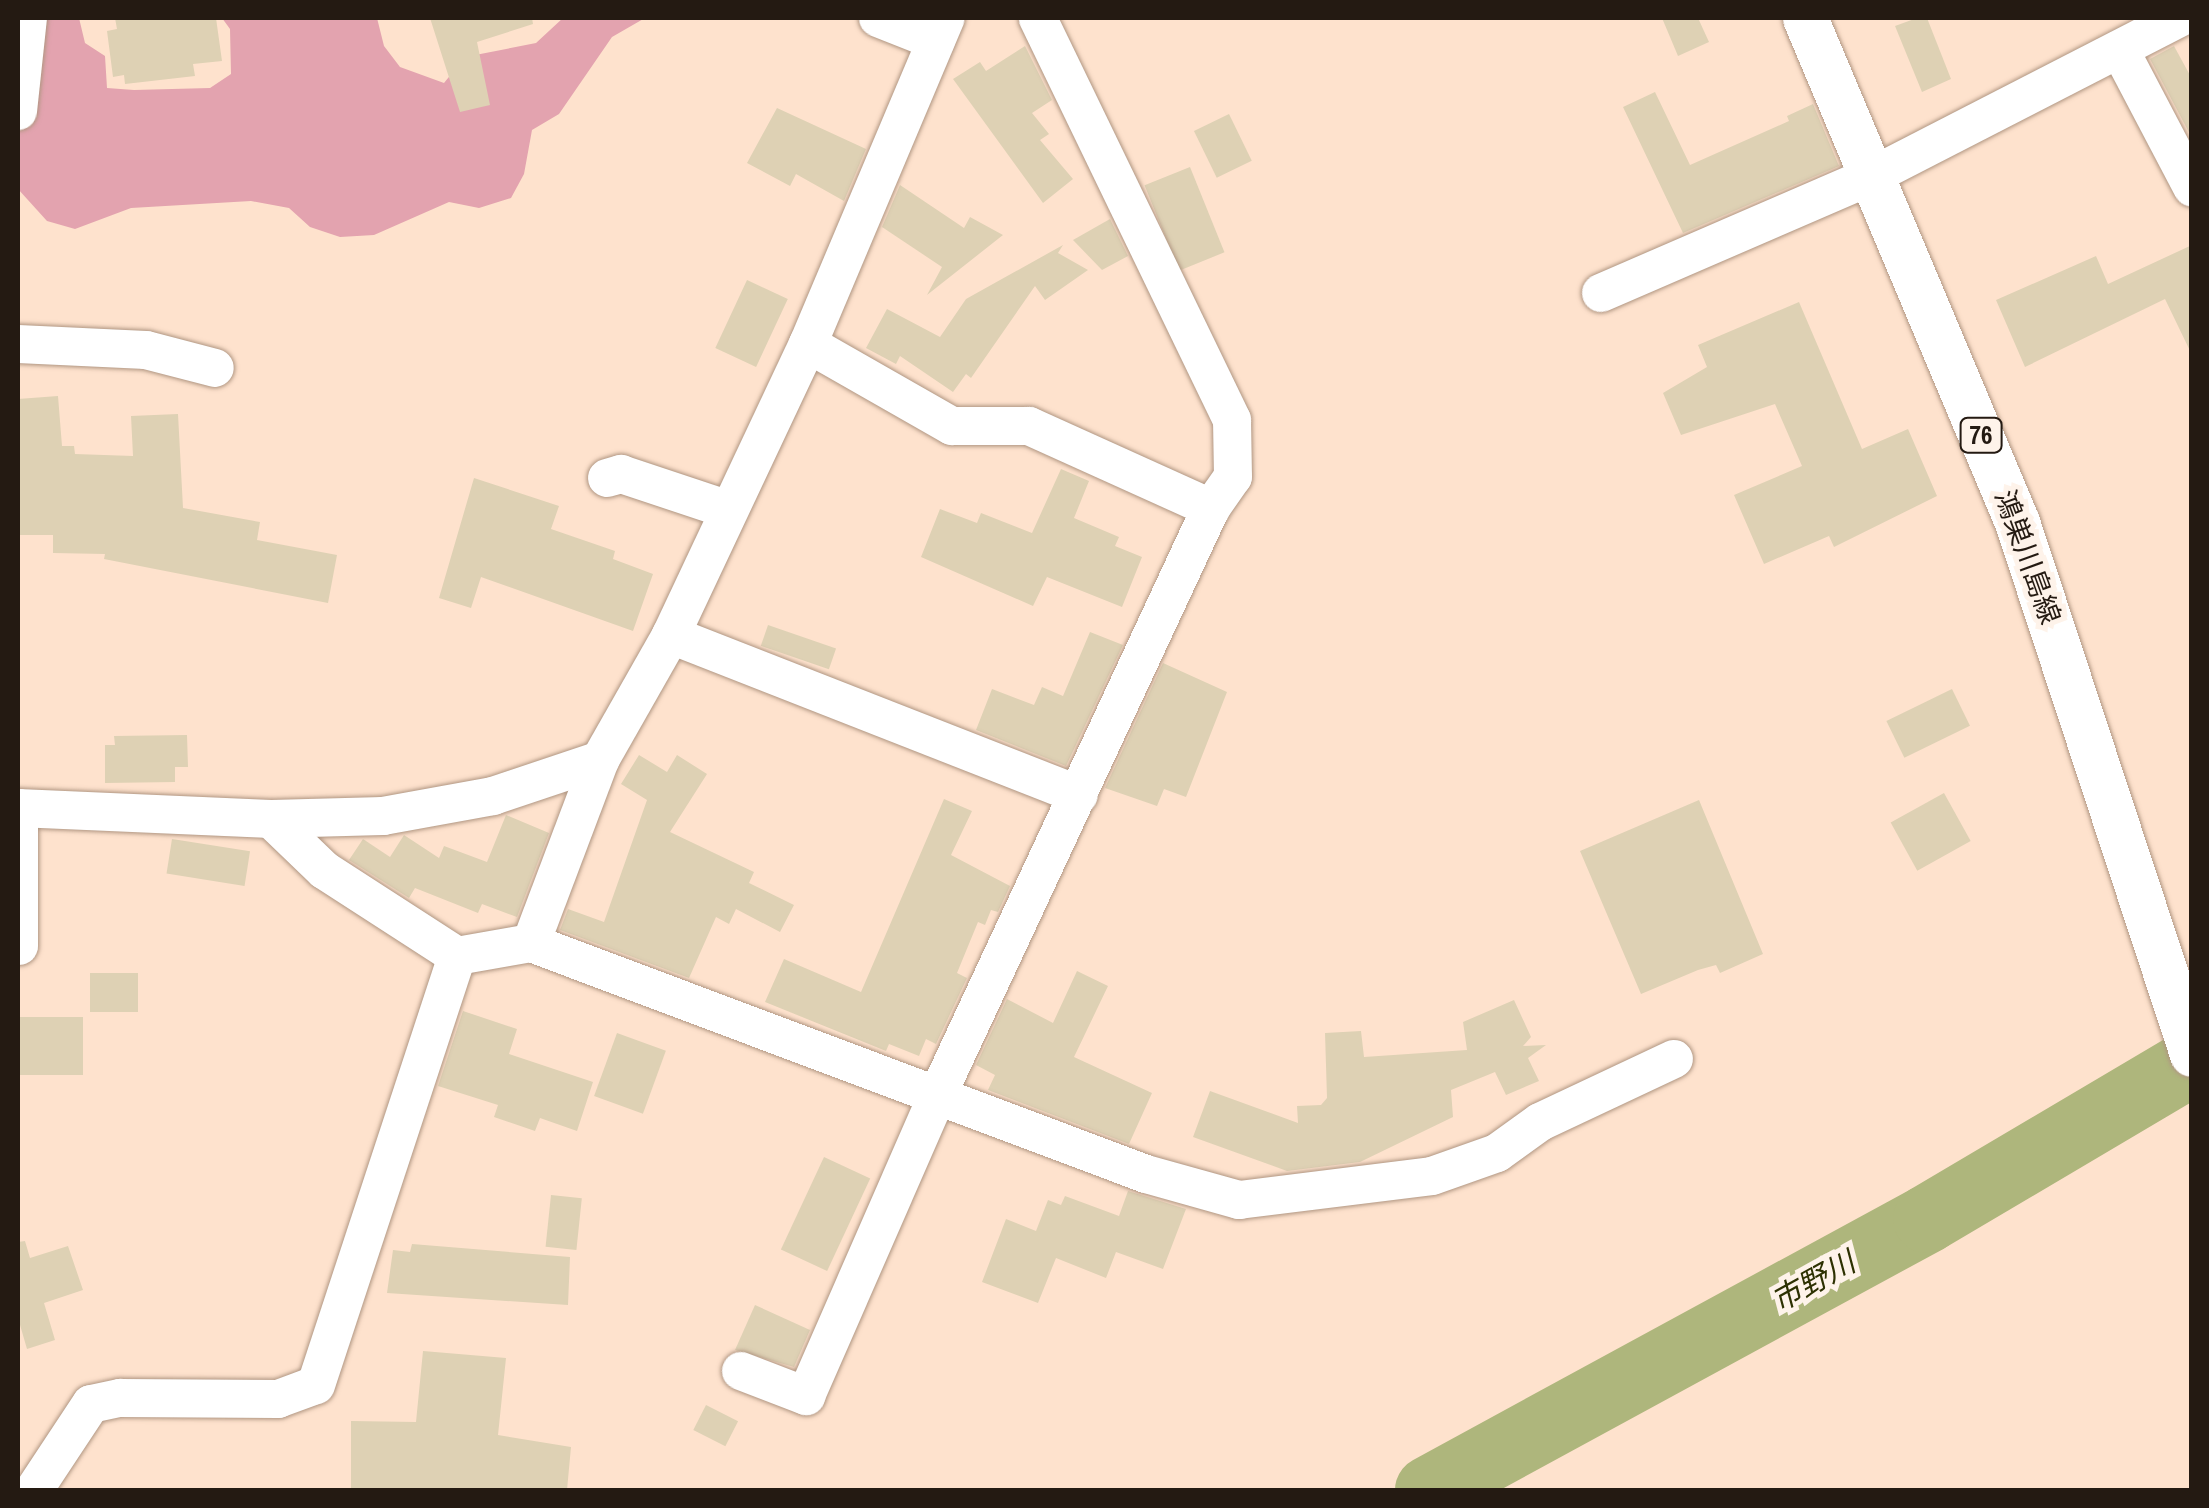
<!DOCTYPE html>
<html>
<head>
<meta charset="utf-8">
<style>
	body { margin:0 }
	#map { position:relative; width:2209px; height:1508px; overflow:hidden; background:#fee2cd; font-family:"Archivo Narrow","Noto Sans JP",sans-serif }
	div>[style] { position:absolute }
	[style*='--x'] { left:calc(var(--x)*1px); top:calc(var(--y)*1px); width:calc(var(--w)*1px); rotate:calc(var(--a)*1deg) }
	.forest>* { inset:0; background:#e3a3af }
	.river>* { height:68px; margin:-34px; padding:0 34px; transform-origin:34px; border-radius:34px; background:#aeb67c }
	.building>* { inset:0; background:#ded1b4; transform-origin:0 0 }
	.roads { filter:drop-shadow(0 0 2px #b09682) drop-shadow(0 0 2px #b09682) }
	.minor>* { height:38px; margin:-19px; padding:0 19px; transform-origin:19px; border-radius:19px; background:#fff }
	.major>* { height:45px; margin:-22.5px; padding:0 22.5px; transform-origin:22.5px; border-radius:22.5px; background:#fff }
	span { translate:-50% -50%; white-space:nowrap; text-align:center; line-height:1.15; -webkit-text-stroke:10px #fef3ea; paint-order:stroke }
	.shield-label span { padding:2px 8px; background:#fef3ea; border:2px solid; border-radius:8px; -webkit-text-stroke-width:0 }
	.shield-label { font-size:25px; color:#241a12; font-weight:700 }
	.street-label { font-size:28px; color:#241a12 }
	.water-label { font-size:30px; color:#2d3102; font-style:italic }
	.frame { position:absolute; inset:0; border:20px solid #241a12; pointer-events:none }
</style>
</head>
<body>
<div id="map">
	<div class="forest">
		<i style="clip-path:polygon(18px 18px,79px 18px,85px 43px,105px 56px,107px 88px,134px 90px,210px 88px,231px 74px,230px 29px,222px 18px,377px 18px,384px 46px,400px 67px,444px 83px,465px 57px,536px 43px,563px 18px,645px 18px,612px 37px,559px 114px,532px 130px,524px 174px,511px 198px,479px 208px,449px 202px,374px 235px,340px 237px,310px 227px,289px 208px,251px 201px,131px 208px,75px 229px,47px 221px,18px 189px)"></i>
	</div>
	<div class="river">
		<i style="--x:1429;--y:1490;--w:567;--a:-28.55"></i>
		<i style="--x:1927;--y:1219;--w:308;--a:-30.6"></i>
	</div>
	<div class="building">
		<i style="clip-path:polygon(115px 18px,216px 18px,222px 61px,193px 64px,195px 76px,125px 84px,124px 75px,113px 77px,107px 31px,117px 29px)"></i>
		<i style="clip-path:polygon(430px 18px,532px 18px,533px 24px,477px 42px,490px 105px,460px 112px)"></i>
		<i style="clip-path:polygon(1662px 18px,1698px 18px,1709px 42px,1678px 56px)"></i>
		<i style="clip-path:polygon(1917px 18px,1927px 18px,1951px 79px,1922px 92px,1895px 26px)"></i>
		<i style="clip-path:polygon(1025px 46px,1052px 100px,1032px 113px,1049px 134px,1040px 140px,1073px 179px,1043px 203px,953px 79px,980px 62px,986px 71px)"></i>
		<i style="clip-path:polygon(2174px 46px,2192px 79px,2192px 138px,2150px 59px)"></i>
		<i style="clip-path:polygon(1655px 92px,1690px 165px,1789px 121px,1787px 116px,1813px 104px,1839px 166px,1683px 233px,1623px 107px)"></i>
		<i style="clip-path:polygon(777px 108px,866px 149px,844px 201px,796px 174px,790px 186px,747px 163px)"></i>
		<i style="left:1229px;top:114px;width:52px;height:39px;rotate:64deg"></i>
		<i style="left:1190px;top:167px;width:92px;height:49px;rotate:68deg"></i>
		<i style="clip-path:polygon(900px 185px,964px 228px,970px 217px,1003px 235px,927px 295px,942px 267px,882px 227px)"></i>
		<i style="clip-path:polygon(1110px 219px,1128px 256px,1102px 270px,1073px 240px)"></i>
		<i style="clip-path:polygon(1063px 245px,1058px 253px,1088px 270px,1045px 300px,1035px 286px,971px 378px,966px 374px,953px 392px,900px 356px,896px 364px,866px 348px,887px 309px,940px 337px,966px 299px)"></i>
		<i style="clip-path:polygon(2192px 245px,2192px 355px,2165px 299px,2025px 367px,1996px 300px,2096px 256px,2108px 284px)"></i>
		<i style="left:747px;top:280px;width:45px;height:75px;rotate:25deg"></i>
		<i style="clip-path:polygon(1799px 302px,1862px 449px,1908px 429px,1937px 496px,1834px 547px,1829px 536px,1764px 564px,1734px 495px,1802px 466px,1775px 404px,1681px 435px,1663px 393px,1707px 367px,1698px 345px)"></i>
		<i style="clip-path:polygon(58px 396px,62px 446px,74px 446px,75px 454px,133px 456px,131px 416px,178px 414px,183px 508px,260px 522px,257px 540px,337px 555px,328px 603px,104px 559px,105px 554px,53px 553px,53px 535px,18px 535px,18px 399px)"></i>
		<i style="clip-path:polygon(1061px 469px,1089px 481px,1074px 518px,1119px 537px,1115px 546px,1142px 557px,1122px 607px,1047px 577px,1033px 606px,921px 557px,940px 509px,977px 523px,981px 513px,1032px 533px)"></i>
		<i style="clip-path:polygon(474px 478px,559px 506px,551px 529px,615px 551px,613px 559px,653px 574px,633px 631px,481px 577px,471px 608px,439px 598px)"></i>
		<i style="left:768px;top:625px;width:72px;height:22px;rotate:19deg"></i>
		<i style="clip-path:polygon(1090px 632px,1123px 645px,1066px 766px,976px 730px,992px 689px,1034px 705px,1042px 687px,1063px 696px)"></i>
		<i style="clip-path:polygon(1163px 663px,1227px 692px,1186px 797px,1164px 789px,1157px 806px,1105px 788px)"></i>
		<i style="left:1952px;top:689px;width:41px;height:73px;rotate:64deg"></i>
		<i style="clip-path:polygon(187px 735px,188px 767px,175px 767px,175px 782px,105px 783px,105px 745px,115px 745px,114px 736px)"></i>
		<i style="clip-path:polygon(639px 755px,667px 772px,677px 755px,707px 774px,670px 832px,754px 872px,749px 883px,794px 905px,780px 932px,736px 909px,729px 924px,716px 917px,689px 978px,560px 930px,568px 909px,604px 922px,647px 800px,621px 784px)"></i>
		<i style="left:1944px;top:793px;width:55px;height:61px;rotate:61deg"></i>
		<i style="clip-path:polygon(944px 799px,972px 811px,951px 855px,1010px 886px,998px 912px,991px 910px,985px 925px,978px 922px,957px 973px,967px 978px,936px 1044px,926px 1039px,919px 1056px,889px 1044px,886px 1051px,765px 1002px,784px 959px,861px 992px)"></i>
		<i style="clip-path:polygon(1699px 800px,1763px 954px,1720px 973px,1716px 965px,1698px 970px,1641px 994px,1580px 851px)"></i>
		<i style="clip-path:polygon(506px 815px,549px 833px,517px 917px,482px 904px,478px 913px,415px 888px,409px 898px,349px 860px,363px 839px,390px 857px,404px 835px,439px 858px,444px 846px,487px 862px)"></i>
		<i style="left:172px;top:839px;width:79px;height:35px;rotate:9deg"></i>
		<i style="clip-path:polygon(1077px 971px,1108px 986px,1074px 1057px,1152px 1093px,1129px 1144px,988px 1090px,995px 1075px,976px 1065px,1007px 999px,1053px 1023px)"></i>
		<i style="left:90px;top:973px;width:48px;height:39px"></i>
		<i style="clip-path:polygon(1514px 1000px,1531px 1037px,1523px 1046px,1546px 1045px,1528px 1058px,1539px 1081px,1506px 1095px,1495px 1072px,1451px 1090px,1453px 1117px,1360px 1162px,1287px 1171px,1193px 1137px,1210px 1091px,1298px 1123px,1297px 1106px,1321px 1105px,1327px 1098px,1325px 1033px,1361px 1031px,1364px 1057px,1467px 1050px,1463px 1022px)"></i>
		<i style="clip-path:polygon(463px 1011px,517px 1029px,509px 1054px,593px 1082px,577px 1131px,540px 1118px,535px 1131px,494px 1117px,498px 1105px,438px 1086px)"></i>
		<i style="left:18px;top:1017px;width:65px;height:58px"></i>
		<i style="left:617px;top:1033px;width:52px;height:67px;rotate:20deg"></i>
		<i style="left:824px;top:1157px;width:51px;height:102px;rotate:25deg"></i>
		<i style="clip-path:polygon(1128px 1191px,1186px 1209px,1163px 1269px,1116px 1252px,1106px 1278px,1056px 1258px,1038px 1303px,982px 1282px,1006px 1219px,1036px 1231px,1048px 1200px,1061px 1205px,1065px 1196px,1119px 1216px)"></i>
		<i style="left:551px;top:1195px;width:31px;height:52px;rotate:6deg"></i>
		<i style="clip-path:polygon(25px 1241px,30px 1258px,68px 1246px,83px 1290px,44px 1303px,55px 1340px,27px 1349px,18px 1318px,18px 1242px)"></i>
		<i style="clip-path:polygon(412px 1244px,570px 1257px,568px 1305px,387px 1293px,393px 1250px,410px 1252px)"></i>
		<i style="clip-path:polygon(755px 1305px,810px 1330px,794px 1367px,735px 1350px)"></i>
		<i style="clip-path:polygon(423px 1351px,506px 1358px,498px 1435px,571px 1447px,567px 1490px,351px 1490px,351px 1421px,416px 1422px)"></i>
		<i style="left:706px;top:1405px;width:36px;height:28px;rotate:27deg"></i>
	</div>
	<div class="roads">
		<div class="minor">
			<i style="--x:878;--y:18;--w:62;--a:21.6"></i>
			<i style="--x:2121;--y:52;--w:153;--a:62.3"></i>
			<i style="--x:18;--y:111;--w:94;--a:-83.9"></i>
			<i style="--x:1601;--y:293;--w:295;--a:-23.4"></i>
			<i style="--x:1872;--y:176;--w:346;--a:-27.2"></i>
			<i style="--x:18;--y:344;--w:128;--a:2.7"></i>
			<i style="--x:146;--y:350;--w:71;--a:14.6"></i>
			<i style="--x:808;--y:344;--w:166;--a:29.7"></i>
			<i style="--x:952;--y:426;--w:77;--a:0"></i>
			<i style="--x:1029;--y:426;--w:200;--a:24.3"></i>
			<i style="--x:607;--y:478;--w:15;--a:-16"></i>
			<i style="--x:621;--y:474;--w:114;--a:18.4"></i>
			<i style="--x:671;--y:635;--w:438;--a:21.4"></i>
			<i style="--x:18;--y:808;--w:253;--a:2.5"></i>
			<i style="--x:271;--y:819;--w:112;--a:-1.5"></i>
			<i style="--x:383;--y:816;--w:112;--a:-10.3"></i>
			<i style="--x:493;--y:796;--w:113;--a:-18.6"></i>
			<i style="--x:600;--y:760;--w:144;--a:-60.4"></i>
			<i style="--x:671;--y:635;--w:322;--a:-64.8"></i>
			<i style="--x:808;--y:344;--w:354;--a:-67.1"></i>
			<i style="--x:19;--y:808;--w:138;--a:90"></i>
			<i style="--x:271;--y:819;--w:74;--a:43.9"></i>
			<i style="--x:324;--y:870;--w:158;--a:32.9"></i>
			<i style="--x:457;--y:956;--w:75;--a:-10"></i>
			<i style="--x:531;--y:943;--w:657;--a:20.59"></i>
			<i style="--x:1146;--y:1174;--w:97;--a:15.6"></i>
			<i style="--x:1239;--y:1200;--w:194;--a:-7.1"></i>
			<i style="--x:1432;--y:1176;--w:69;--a:-19.5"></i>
			<i style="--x:1497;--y:1153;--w:53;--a:-35.8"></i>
			<i style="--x:1540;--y:1122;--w:148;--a:-25.2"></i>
			<i style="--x:531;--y:943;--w:196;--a:-69.3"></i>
			<i style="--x:741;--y:1371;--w:70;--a:21"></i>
			<i style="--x:806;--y:1396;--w:327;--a:-66.4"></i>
			<i style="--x:937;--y:1096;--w:649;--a:-65.02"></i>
			<i style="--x:1211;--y:508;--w:38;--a:-55"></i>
			<i style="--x:1233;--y:477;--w:57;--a:-91"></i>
			<i style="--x:1232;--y:420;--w:446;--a:-115.8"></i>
			<i style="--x:34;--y:1490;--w:103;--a:-56.5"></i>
			<i style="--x:91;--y:1404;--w:30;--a:-12"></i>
			<i style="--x:120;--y:1398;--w:158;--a:0.4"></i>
			<i style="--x:278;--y:1399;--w:40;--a:-20.2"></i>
			<i style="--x:316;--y:1385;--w:452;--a:-71.8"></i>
		</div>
		<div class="major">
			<i style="--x:1805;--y:18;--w:547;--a:67.19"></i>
			<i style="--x:2017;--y:522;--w:560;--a:71.79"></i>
		</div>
	</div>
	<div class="shield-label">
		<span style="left:1981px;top:435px">76</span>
	</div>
	<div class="street-label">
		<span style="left:2028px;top:557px;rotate:70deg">鴻巣川島線</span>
	</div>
	<div class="water-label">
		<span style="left:1813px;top:1281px;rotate:-29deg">市野川</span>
	</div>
	<div class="frame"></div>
</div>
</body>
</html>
